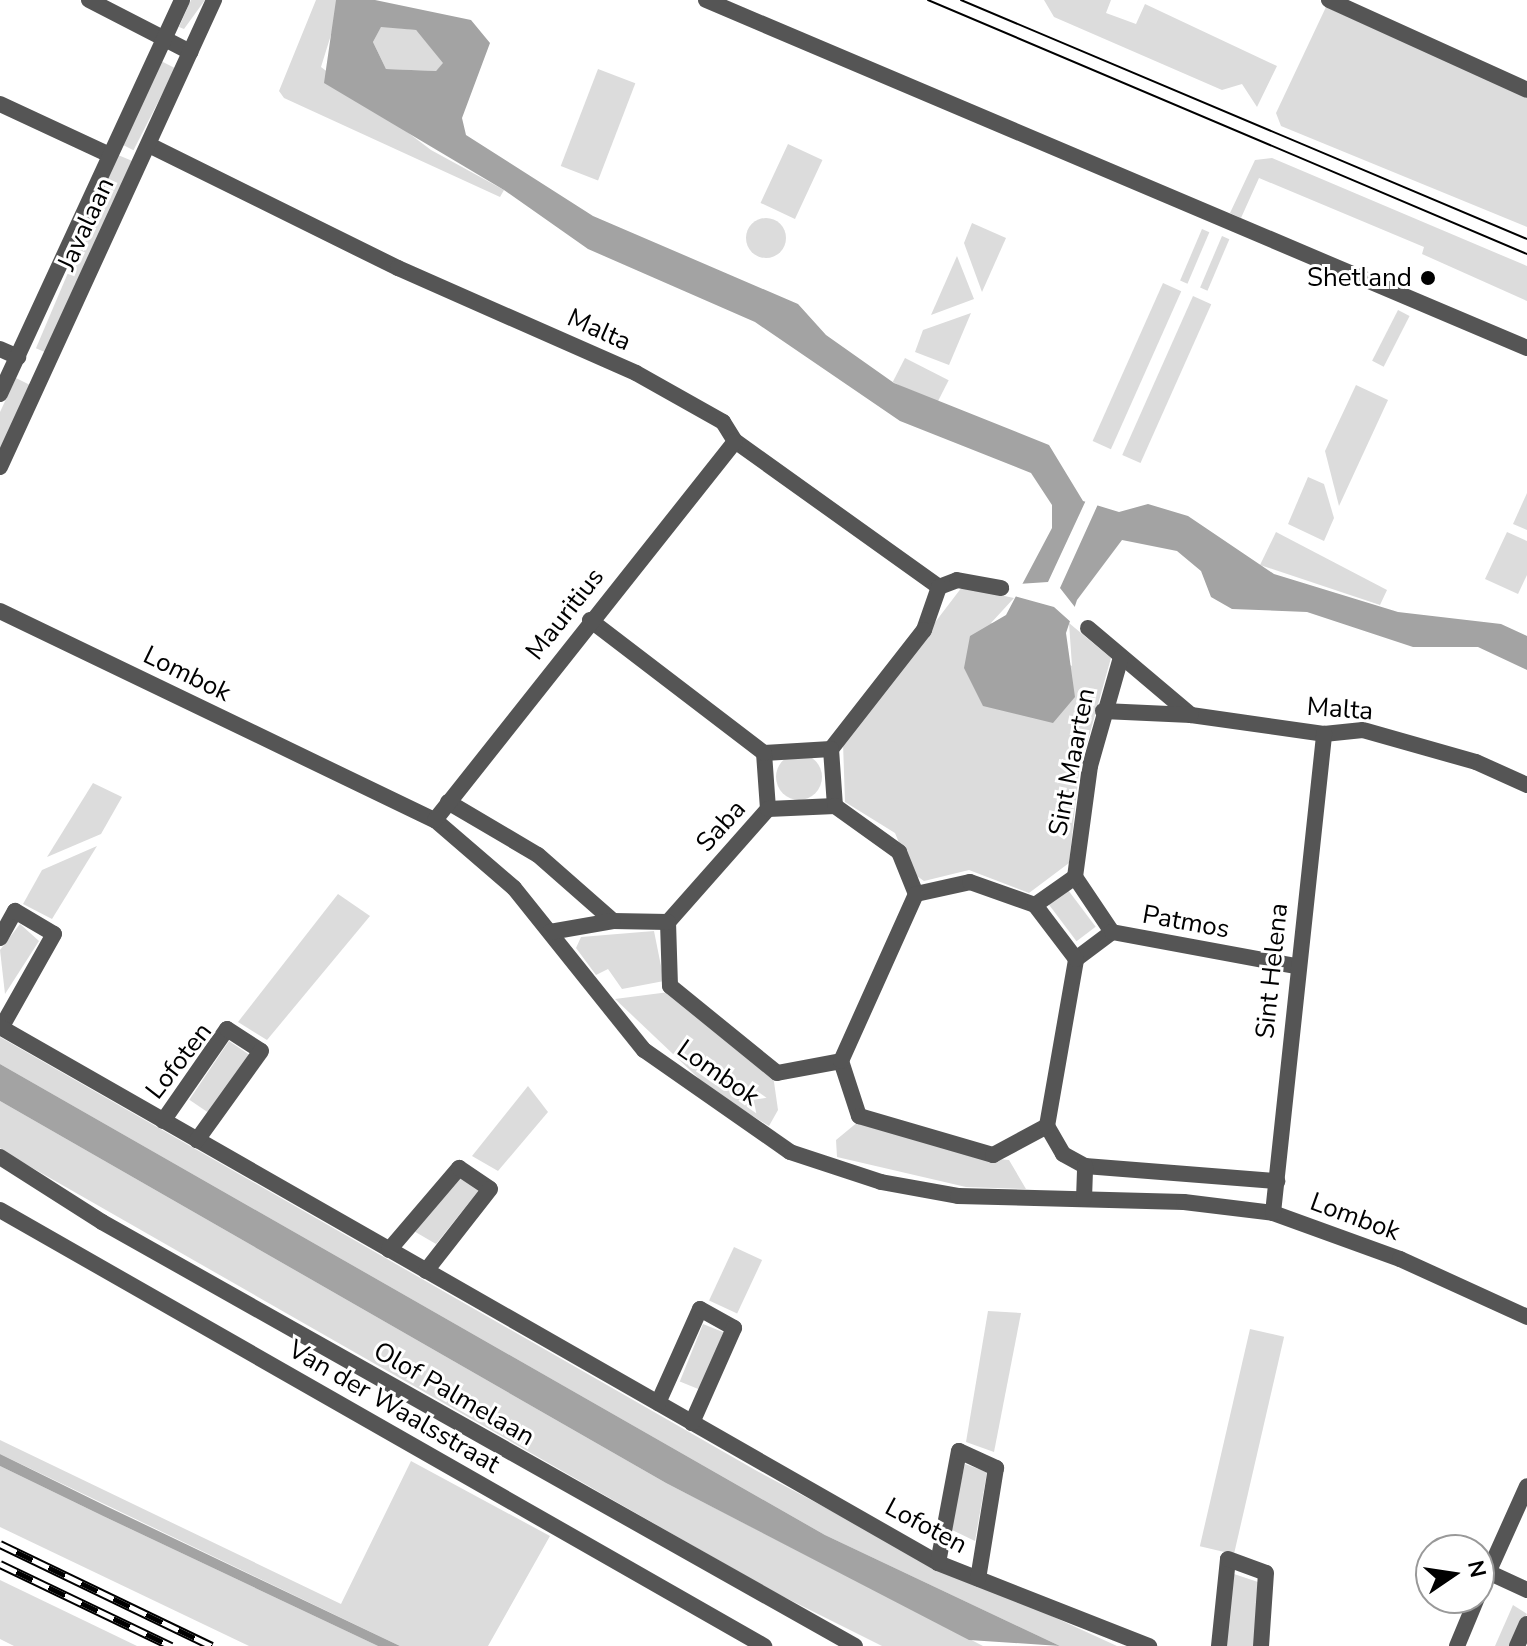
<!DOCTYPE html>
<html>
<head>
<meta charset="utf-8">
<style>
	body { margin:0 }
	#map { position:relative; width:1527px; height:1646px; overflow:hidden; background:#fff; font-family:"Nunito Sans",sans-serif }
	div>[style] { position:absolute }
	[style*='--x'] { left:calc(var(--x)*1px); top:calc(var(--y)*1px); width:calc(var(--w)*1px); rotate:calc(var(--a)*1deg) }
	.green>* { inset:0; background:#dcdcdc; transform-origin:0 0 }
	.round { border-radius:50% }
	.water>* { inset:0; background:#a3a3a3 }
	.pier>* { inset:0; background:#fff }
	.minor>* { height:16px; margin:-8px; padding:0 8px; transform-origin:8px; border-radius:8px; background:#555 }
	.tertiary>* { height:16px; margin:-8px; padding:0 8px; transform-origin:8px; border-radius:8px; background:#555 }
	.tram>* { height:2px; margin:-1px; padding:0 1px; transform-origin:1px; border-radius:1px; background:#000 }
	.rail>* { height:9px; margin-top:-4.5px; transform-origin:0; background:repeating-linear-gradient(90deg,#fff 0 18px,#000 0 36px); box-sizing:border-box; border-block:2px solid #000 }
	.dots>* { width:22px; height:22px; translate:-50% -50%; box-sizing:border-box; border:4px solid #fff; border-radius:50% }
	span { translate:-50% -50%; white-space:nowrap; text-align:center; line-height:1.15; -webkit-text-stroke:6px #fff; paint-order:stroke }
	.street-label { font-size:26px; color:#000 }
	.poi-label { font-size:26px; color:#000 }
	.right { translate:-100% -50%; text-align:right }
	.north { position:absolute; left:1415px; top:1534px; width:80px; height:80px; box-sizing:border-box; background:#fff; border:2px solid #999; border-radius:50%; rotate:77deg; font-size:22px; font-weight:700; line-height:32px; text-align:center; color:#000 }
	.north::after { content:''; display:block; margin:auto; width:28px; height:36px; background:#000; clip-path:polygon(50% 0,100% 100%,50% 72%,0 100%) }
</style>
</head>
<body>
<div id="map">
	<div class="green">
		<i style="clip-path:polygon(191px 0,205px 0,184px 29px,179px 27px)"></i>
		<i style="clip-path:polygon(316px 0,336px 0,339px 9px,321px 67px,431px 150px,504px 190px,500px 197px,284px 98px,279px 91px)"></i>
		<i style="clip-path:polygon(1044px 0,1111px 0,1106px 13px,1136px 24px,1145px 4px,1277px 66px,1257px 107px,1242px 84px,1222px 90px,1054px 17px)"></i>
		<i style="clip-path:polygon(1326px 7px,1527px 97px,1527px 227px,1281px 126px,1276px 113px)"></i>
		<i style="clip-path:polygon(381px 26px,416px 30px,444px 63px,436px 71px,386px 69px,373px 42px)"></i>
		<i style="left:161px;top:61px;width:16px;height:92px;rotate:27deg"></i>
		<i style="left:598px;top:69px;width:40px;height:104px;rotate:21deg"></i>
		<i style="left:788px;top:144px;width:38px;height:65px;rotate:25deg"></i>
		<i style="left:118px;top:155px;width:15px;height:210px;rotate:23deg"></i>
		<i style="clip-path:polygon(1272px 158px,1527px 266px,1527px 301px,1422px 254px,1424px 247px,1259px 178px,1241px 218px,1230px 213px,1255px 160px)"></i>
		<i class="round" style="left:746px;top:218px;width:40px;height:40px"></i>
		<i style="clip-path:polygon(972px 223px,1006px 238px,982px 292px,964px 243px)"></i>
		<i style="left:1202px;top:229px;width:8px;height:56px;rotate:23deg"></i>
		<i style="left:1222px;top:236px;width:8px;height:56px;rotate:23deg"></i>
		<i style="clip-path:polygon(957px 256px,974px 299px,931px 315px)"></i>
		<i style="left:1163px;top:283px;width:20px;height:173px;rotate:24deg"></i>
		<i style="left:1193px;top:296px;width:20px;height:174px;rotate:24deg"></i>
		<i style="left:1398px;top:310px;width:13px;height:57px;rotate:27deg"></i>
		<i style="clip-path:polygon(971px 313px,949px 365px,915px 352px,923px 330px)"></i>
		<i style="left:905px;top:358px;width:49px;height:27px;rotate:27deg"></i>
		<i style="clip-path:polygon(16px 378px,30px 385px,0 450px,0 412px)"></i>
		<i style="clip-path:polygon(1356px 385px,1388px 400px,1339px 506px,1325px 451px)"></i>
		<i style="clip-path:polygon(1308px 477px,1324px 484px,1334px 518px,1324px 541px,1288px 524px)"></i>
		<i style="clip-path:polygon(1527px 493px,1527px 530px,1513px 524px)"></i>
		<i style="clip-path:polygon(1276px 532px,1387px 590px,1380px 605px,1260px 565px)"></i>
		<i style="clip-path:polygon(1507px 532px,1527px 541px,1527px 575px,1518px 594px,1485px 579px)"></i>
		<i style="clip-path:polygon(962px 587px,1014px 598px,991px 623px,1072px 666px,1069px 623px,1111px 658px,1079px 772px,1069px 863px,1029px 893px,969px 870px,924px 881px,911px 872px,895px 833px,845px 802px,843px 743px)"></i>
		<i class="round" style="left:776px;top:754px;width:46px;height:46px"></i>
		<i style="clip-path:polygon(93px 783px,122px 797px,101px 834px,47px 857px)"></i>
		<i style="clip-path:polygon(97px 846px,52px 919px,23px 904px,42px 870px)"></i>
		<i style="left:1068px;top:890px;width:46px;height:24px;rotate:53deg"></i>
		<i style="clip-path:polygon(338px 894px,370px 916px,267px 1040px,238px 1022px)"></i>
		<i style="clip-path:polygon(20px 924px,39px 941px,5px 994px,0 950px)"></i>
		<i style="clip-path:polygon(654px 931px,664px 981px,622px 989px,608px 969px,596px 975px,576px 948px,581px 937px)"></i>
		<i style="clip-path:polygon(669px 992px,773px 1075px,778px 1110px,769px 1126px,712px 1091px,615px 999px)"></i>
		<i style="clip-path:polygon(0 1037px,757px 1471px,886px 1540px,1117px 1646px,1060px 1646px,825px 1535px,0 1064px)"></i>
		<i style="left:229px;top:1041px;width:25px;height:71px;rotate:34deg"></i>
		<i style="clip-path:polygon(528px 1086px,548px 1112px,498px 1171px,472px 1156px)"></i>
		<i style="clip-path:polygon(0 1101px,666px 1483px,983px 1646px,882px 1646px,774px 1592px,8px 1154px,0 1148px)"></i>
		<i style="clip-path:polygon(859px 1121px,973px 1157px,1009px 1160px,1026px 1189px,966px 1187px,837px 1157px,836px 1140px)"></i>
		<i style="clip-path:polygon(459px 1176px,480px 1189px,436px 1244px,412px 1230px)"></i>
		<i style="left:734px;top:1247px;width:31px;height:59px;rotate:25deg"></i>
		<i style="clip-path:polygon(988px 1311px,1021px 1313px,994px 1452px,966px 1442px)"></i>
		<i style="left:703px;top:1324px;width:22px;height:62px;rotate:22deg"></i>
		<i style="left:1250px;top:1329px;width:35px;height:223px;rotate:13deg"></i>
		<i style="clip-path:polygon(0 1440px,341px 1604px,411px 1461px,550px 1536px,488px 1646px,400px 1646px,0 1454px)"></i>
		<i style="clip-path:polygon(965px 1464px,987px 1472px,975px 1541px,950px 1529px)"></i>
		<i style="clip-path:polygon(0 1466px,103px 1516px,378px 1646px,249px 1646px,0 1527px)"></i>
		<i style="clip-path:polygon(1234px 1574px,1258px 1582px,1254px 1646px,1225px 1646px)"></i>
		<i style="clip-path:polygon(0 1580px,137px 1646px,14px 1646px,0 1639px)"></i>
		<i style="clip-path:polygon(1513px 1605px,1527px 1614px,1512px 1646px,1495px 1646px)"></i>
	</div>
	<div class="water">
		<i style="clip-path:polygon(evenodd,336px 0,375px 0,471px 20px,490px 43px,462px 118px,466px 135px,593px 216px,798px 304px,826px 335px,894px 383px,1049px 445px,1083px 501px,1119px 512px,1148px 504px,1188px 516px,1274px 574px,1398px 612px,1501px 624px,1527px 636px,1527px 670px,1478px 647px,1413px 647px,1307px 612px,1232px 609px,1211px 597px,1201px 571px,1177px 551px,1122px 540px,1077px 600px,1066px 633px,1075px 697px,1053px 723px,983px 706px,964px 668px,970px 636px,1006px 615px,1052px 528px,1052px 505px,1031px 473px,900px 421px,755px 322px,588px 249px,504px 190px,324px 83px,336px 0,381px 27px,416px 30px,443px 63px,436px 71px,386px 69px,373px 42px,381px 27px)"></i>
		<i style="clip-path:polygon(0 1064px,825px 1535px,1060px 1646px,969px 1640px,666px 1483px,0 1101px)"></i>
		<i style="clip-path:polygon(0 1454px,108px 1507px,400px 1646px,378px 1646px,103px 1516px,0 1466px)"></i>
	</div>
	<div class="pier">
		<i style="clip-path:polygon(1087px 498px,1099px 502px,1060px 588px,1078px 611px,1073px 624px,1054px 607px,1011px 595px,1018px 584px,1048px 582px)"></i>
	</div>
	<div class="minor">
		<i style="--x:89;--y:0;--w:114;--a:27.2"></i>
		<i style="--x:706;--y:0;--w:892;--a:22.97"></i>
		<i style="--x:1329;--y:0;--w:217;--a:24.4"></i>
		<i style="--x:0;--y:104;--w:121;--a:24.9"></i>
		<i style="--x:149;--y:145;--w:278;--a:26.3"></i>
		<i style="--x:398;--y:268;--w:260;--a:23.8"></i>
		<i style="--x:636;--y:373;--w:100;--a:29.4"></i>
		<i style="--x:723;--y:422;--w:22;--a:58"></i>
		<i style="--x:735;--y:441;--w:251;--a:35.6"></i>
		<i style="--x:939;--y:587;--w:19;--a:-21"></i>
		<i style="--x:957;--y:580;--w:45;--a:10.3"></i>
		<i style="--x:0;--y:349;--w:20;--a:24"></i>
		<i style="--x:0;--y:394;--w:434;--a:-65.2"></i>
		<i style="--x:0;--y:467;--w:514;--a:-65.38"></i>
		<i style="--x:939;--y:587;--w:46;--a:109.2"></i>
		<i style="--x:924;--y:630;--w:151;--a:128"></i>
		<i style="--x:831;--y:749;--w:67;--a:176.6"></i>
		<i style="--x:764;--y:753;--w:56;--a:85.9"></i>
		<i style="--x:768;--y:809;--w:151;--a:131.5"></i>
		<i style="--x:668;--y:922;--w:64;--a:88.2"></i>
		<i style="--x:670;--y:986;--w:138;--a:39.1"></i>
		<i style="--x:777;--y:1073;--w:65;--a:-10.6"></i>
		<i style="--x:841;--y:1061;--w:58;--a:71.9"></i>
		<i style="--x:859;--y:1116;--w:140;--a:16.2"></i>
		<i style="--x:993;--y:1155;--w:61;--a:-28.2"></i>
		<i style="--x:1047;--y:1126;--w:32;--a:60"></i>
		<i style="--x:1063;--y:1154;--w:25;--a:29"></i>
		<i style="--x:1085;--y:1166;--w:193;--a:4.5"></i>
		<i style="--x:0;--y:611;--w:483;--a:25.7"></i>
		<i style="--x:435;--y:820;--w:104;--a:40.7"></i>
		<i style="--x:514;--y:888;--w:208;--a:51.3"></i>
		<i style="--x:644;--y:1050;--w:178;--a:34.9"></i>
		<i style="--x:790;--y:1152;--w:96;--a:18.2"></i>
		<i style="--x:881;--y:1182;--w:78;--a:10.3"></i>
		<i style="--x:958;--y:1196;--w:226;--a:1.5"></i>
		<i style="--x:1184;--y:1202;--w:90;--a:7"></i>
		<i style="--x:1273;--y:1213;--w:135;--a:19.9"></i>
		<i style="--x:1400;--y:1259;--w:140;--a:24.5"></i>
		<i style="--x:590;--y:620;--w:219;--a:37.4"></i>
		<i style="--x:1088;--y:628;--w:135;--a:40.2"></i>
		<i style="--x:1191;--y:715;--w:134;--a:8.1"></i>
		<i style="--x:1324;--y:734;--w:39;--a:-6"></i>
		<i style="--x:1363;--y:730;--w:117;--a:15.8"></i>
		<i style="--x:1476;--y:762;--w:56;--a:24.3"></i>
		<i style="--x:1103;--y:711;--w:88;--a:2.6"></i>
		<i style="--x:831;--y:749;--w:57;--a:86"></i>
		<i style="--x:448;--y:802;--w:104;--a:30.5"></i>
		<i style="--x:538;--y:855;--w:100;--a:41.3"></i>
		<i style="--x:613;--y:921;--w:55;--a:1"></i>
		<i style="--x:768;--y:809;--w:67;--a:-2.6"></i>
		<i style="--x:835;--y:806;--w:79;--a:35.7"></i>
		<i style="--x:899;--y:852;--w:45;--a:68"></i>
		<i style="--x:916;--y:894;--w:55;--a:-12.5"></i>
		<i style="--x:970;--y:882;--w:69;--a:19.5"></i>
		<i style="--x:435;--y:820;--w:483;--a:-51.6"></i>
		<i style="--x:1075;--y:877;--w:66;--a:56.1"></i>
		<i style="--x:550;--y:932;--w:64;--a:-9.9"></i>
		<i style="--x:0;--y:938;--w:31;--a:-61"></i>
		<i style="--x:15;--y:911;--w:45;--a:30.5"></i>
		<i style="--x:54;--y:934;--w:108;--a:119.4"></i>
		<i style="--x:1076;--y:959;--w:45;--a:-36.9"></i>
		<i style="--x:1112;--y:932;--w:186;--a:10.5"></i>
		<i style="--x:0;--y:1027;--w:1080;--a:29.74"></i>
		<i style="--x:938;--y:1563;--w:227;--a:21.5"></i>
		<i style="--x:841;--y:1061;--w:183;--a:-65.8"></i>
		<i style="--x:163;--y:1121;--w:112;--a:-55.2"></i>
		<i style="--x:227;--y:1029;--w:40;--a:32.9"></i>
		<i style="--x:261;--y:1051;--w:110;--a:125.7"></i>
		<i style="--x:1047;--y:1126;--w:169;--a:-80.1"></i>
		<i style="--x:1076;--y:959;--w:68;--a:-127.2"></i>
		<i style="--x:1035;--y:905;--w:49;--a:-35"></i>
		<i style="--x:1075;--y:877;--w:112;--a:-82.3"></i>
		<i style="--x:1090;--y:766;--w:113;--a:-74.1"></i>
		<i style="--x:1084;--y:1199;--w:33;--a:-88"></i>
		<i style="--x:0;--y:1210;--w:880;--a:29.71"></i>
		<i style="--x:1273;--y:1213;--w:482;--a:-83.9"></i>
		<i style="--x:389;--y:1250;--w:108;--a:-49.5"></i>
		<i style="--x:459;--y:1168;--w:37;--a:34"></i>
		<i style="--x:490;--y:1189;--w:104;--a:128"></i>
		<i style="--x:658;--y:1403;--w:103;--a:-65.9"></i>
		<i style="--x:700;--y:1309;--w:39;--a:29"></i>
		<i style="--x:734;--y:1328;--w:104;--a:113.9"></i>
		<i style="--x:938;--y:1563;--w:114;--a:-79.4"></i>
		<i style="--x:959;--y:1451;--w:41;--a:24.7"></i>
		<i style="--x:996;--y:1468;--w:112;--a:99.2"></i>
		<i style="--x:1488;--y:1572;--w:43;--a:24.8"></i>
		<i style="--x:1479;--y:1593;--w:117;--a:-65.8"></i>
		<i style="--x:1219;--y:1646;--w:87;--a:-84.1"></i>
		<i style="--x:1228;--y:1559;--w:40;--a:20.2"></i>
		<i style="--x:1266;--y:1573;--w:73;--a:93.9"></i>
		<i style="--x:1457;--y:1646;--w:52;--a:-67.4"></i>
		<i style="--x:1517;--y:1646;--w:24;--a:-66"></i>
	</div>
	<div class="tertiary">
		<i style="--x:0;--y:1157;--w:121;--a:32.5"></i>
		<i style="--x:102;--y:1222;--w:864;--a:29.38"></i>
	</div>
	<div class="tram">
		<i style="--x:928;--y:0;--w:651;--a:22.98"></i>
		<i style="--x:961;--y:0;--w:614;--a:22.89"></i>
	</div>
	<div class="rail">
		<i style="--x:0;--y:1544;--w:235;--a:25.7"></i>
		<i style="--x:0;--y:1564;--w:190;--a:25.6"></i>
	</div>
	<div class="dots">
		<i style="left:1428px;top:278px;background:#000"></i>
	</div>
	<div class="street-label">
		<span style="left:86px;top:224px;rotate:-65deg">Javalaan</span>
		<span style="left:599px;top:330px;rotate:24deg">Malta</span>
		<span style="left:565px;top:614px;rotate:-52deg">Mauritius</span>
		<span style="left:187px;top:674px;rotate:26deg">Lombok</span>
		<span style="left:1340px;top:709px;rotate:4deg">Malta</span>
		<span style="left:1072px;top:762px;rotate:-79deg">Sint Maarten</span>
		<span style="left:721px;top:826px;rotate:-48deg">Saba</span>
		<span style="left:1186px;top:922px;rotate:10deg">Patmos</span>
		<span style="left:1272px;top:971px;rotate:-84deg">Sint Helena</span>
		<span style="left:179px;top:1061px;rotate:-52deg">Lofoten</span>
		<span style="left:718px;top:1073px;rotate:35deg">Lombok</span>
		<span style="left:1355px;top:1217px;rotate:20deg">Lombok</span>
		<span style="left:454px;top:1394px;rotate:30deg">Olof Palmelaan</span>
		<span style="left:394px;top:1407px;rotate:30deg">Van der Waalsstraat</span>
		<span style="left:926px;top:1526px;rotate:28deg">Lofoten</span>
	</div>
	<div class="poi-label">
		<span class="right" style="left:1412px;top:278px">Shetland</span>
	</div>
	<div class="north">N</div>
</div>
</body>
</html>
